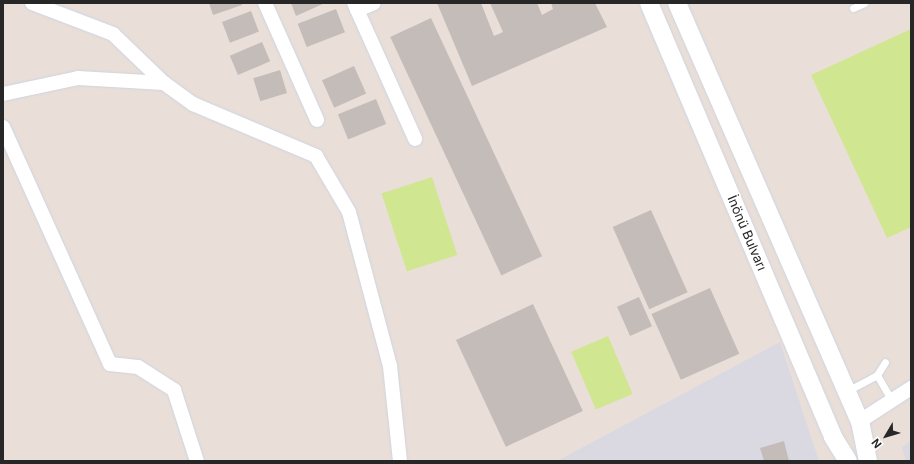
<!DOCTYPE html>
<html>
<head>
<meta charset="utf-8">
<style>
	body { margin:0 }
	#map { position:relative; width:914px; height:464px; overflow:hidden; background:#e9dfd8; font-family:Inter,sans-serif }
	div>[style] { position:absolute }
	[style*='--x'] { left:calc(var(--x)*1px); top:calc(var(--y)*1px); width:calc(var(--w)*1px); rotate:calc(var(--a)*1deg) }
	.industrial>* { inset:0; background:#dad9e1 }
	.pitch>* { inset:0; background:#d1e691; transform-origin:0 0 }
	.building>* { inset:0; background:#c4bcb8; transform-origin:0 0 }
	.roads { filter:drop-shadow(0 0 1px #ced4e0) drop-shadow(0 0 1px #ced4e0) }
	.service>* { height:7px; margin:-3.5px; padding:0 3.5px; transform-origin:3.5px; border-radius:3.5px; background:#fff }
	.minor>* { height:14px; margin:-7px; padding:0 7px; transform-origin:7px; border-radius:7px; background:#fff }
	.tertiary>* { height:18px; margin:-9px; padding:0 9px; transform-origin:9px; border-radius:9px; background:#fff }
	span { translate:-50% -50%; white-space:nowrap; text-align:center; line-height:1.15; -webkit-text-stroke:3px #fff; paint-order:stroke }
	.street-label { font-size:13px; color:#272727 }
	.frame { position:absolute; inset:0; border:4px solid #272727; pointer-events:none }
	.north { position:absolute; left:866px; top:416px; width:40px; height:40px; -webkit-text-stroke:3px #fff; paint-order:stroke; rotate:232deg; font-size:11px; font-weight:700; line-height:16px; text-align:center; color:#272727 }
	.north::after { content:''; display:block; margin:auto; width:14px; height:18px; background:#272727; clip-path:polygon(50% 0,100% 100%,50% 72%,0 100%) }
</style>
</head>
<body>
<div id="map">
	<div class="industrial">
		<i style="clip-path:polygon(780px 342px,819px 461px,557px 461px)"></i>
		<i style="clip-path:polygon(911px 441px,911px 461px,906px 461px,902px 447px)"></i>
	</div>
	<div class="pitch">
		<i style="clip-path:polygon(911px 29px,911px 227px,887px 238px,811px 75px)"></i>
		<i style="left:432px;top:177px;width:82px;height:53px;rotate:72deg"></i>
		<i style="left:608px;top:336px;width:63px;height:40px;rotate:67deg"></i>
	</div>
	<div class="building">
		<i style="clip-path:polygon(209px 3px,242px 3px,242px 5px,213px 15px)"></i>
		<i style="clip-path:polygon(291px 3px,325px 3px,296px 16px)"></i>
		<i style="clip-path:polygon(437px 3px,481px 3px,494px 36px,503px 32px,490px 3px,537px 3px,542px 15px,553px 9px,551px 3px,595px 3px,607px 27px,472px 86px)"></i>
		<i style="left:336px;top:9px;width:25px;height:41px;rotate:69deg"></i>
		<i style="left:251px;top:11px;width:22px;height:31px;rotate:69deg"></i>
		<i style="left:431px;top:18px;width:263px;height:45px;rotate:65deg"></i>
		<i style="left:262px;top:42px;width:21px;height:35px;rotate:67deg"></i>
		<i style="left:354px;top:66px;width:30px;height:35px;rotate:66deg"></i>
		<i style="left:280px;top:70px;width:24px;height:28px;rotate:73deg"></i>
		<i style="left:376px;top:99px;width:27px;height:41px;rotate:68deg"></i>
		<i style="left:651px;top:210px;width:90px;height:42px;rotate:66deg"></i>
		<i style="left:710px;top:288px;width:72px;height:64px;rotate:66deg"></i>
		<i style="left:639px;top:297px;width:32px;height:24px;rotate:66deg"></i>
		<i style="left:533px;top:304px;width:118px;height:85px;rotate:65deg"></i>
		<i style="clip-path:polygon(784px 441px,789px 461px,764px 461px,760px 448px)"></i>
	</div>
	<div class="roads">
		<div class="service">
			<i style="--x:853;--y:8;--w:12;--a:-24"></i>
			<i style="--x:877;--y:375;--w:30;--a:60"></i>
			<i style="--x:847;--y:391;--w:34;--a:-28"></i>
			<i style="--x:877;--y:375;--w:15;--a:-58"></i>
		</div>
		<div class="minor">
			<i style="--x:32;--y:3;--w:87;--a:20.9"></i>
			<i style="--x:113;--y:34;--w:71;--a:43.9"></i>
			<i style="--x:265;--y:3;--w:128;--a:66"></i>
			<i style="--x:354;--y:3;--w:149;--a:65.8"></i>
			<i style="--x:357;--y:10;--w:18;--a:-22"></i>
			<i style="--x:3;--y:94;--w:77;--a:-12"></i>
			<i style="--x:78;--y:78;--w:86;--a:3.3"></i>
			<i style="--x:164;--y:83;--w:36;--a:36"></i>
			<i style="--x:193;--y:104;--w:134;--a:22.9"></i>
			<i style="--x:316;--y:156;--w:65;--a:59.5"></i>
			<i style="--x:349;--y:212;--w:159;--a:75.1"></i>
			<i style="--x:390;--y:366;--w:96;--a:84"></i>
			<i style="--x:3;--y:127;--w:260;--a:65.7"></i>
			<i style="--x:110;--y:364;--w:28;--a:6"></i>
			<i style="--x:138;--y:367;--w:43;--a:32.6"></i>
			<i style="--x:174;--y:390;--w:75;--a:72.1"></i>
			<i style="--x:860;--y:421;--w:61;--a:-32.9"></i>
		</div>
		<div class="tertiary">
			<i style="--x:649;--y:3;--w:471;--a:67"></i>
			<i style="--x:833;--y:437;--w:28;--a:58"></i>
			<i style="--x:677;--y:3;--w:456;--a:66.4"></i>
			<i style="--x:860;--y:421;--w:41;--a:78.7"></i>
		</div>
	</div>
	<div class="street-label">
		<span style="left:747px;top:233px;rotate:67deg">İnönü Bulvarı</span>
	</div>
	<div class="frame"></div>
	<div class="north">N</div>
</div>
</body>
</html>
